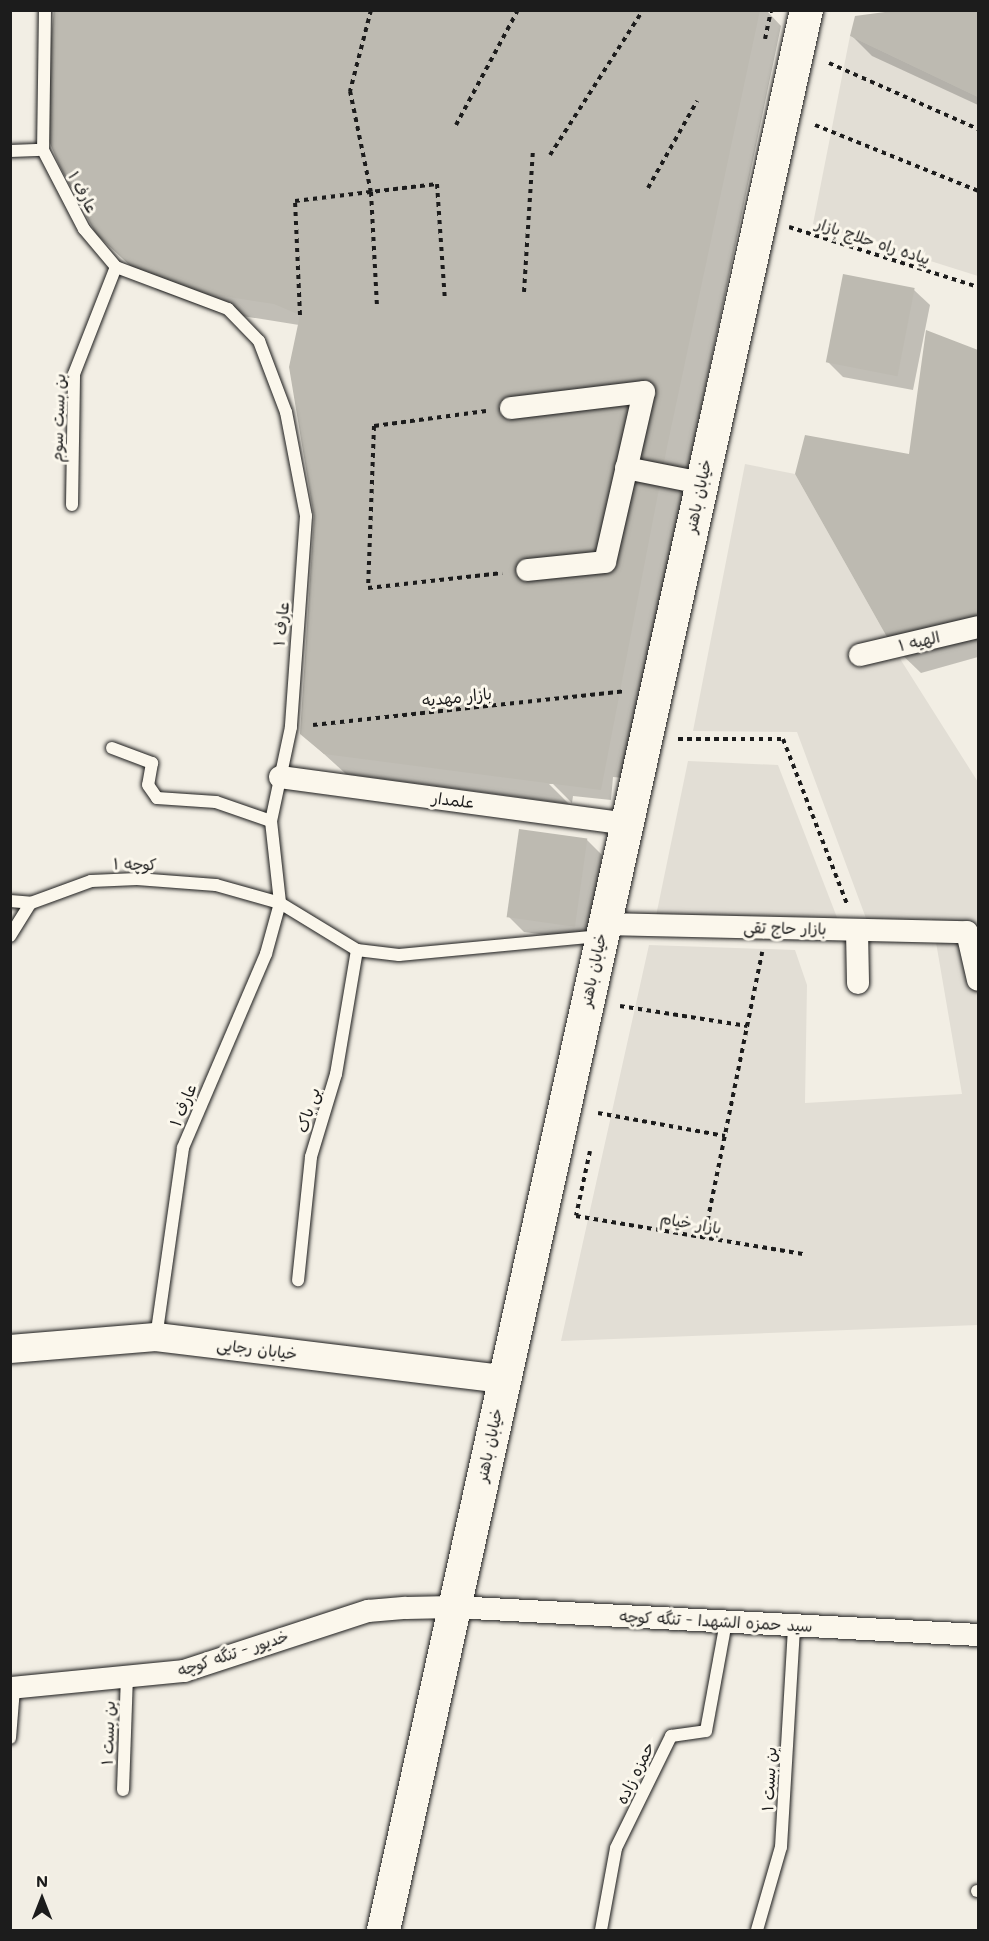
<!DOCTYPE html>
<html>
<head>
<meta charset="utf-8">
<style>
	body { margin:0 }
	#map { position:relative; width:989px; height:1941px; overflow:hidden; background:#f2eee4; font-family:Mali,"Playpen Sans Arabic",sans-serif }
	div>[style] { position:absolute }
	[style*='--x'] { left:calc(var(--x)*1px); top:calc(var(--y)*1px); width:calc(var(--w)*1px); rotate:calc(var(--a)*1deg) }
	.built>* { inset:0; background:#e2ded5 }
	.shadow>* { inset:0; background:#0003 }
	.building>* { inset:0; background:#bdbab1; transform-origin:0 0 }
	.path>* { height:4px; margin-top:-2px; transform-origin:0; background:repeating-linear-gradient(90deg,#1c1c1c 0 4.5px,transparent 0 9px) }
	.roads { filter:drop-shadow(0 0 2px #1c1c1c) drop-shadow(0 0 2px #1c1c1c) }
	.service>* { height:12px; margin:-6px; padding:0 6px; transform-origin:6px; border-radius:6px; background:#fbf7ec }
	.minor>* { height:22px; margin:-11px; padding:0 11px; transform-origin:11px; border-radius:11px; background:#fbf7ec }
	.tertiary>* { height:28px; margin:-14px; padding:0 14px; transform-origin:14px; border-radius:14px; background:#fbf7ec }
	.secondary>* { height:33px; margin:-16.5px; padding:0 16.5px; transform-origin:16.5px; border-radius:16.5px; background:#fbf7ec }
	span { translate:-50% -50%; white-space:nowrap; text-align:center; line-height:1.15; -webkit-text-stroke:6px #fbf7ec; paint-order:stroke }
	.street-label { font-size:16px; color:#1c1c1c }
	.frame { position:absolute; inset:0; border:12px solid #1c1c1c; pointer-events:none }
	.north { position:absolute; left:12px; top:1869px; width:60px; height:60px; -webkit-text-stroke:4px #fbf7ec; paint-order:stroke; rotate:0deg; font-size:16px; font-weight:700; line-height:24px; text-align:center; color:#1c1c1c }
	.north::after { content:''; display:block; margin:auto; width:21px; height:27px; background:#1c1c1c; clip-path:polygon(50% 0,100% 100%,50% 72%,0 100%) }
</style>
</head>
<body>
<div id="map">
	<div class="built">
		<i style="clip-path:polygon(850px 36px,978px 97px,978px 276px,813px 224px)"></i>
		<i style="clip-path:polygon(745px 464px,795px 474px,892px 646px,978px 782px,978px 1325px,561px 1341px,649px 945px,795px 950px,807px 985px,805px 1103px,962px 1094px,932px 919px,867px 921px,797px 732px,693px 731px)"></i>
		<i style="clip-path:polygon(688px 761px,778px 765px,838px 920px,656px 916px)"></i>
	</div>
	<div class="shadow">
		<i style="clip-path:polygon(56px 10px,766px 10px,781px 26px,624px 778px,613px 777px,611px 800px,573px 796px,572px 803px,553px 784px,549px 784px,569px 804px,346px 774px,301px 733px,316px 517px,299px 325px,217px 312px,157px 290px,118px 254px)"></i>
		<i style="clip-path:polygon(907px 10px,978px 10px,978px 105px,872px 56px,852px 36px)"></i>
		<i style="clip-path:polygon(914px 290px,930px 305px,913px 390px,843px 377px,827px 361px)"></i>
		<i style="clip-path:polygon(928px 332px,978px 352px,978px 657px,921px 673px,893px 646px,910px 456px)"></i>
		<i style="clip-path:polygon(586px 839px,602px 855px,591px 941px,524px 932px,508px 916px)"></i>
	</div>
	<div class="building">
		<i style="clip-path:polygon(54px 10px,760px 10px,667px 447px,601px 790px,324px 754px,300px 734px,314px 517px,289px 367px,300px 315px,274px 304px,196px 292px,135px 270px,96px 234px,59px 165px,42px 124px)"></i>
		<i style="clip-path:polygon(900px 10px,978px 10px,978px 97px,850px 36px,855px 16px)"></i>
		<i style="left:843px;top:274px;width:73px;height:90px;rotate:11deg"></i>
		<i style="clip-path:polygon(926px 330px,978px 350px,978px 622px,892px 646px,795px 474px,805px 435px,909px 454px)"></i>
		<i style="left:519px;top:829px;width:69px;height:89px;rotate:8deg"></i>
	</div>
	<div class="path">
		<i style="--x:371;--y:10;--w:84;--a:104.5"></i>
		<i style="--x:350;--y:91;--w:103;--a:78.3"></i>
		<i style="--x:371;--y:192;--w:115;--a:87"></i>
		<i style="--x:765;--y:39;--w:30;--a:-78"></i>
		<i style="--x:829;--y:63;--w:163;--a:23.9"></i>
		<i style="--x:456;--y:125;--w:131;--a:-61.7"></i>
		<i style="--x:815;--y:125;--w:176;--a:22"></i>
		<i style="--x:550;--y:155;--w:172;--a:-57.3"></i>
		<i style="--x:648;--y:188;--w:100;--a:-60.6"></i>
		<i style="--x:789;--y:227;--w:198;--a:17.6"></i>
		<i style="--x:524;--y:292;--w:142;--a:-86.4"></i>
		<i style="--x:300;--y:315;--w:114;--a:-92.5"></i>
		<i style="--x:295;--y:201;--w:143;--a:-6.8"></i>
		<i style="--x:437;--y:184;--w:117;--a:86.1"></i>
		<i style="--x:486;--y:411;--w:113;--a:172.4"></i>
		<i style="--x:374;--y:426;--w:162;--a:92.1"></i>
		<i style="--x:368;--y:588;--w:135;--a:-6.4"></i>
		<i style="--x:313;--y:725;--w:313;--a:-6.2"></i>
		<i style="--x:678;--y:739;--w:105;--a:0"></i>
		<i style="--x:783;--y:739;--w:177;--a:68.8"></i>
		<i style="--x:620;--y:1006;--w:129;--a:8.9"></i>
		<i style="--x:598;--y:1113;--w:129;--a:10.3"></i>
		<i style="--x:590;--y:1151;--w:66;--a:102.2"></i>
		<i style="--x:576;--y:1216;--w:230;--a:9.5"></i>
		<i style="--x:704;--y:1238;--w:292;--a:-78.5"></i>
	</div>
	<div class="roads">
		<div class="service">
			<i style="--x:45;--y:10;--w:140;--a:90.8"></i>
			<i style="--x:43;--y:150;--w:89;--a:62.6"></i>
			<i style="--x:84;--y:229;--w:50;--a:49.9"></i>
			<i style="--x:116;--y:267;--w:120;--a:20.6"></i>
			<i style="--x:228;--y:309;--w:45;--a:45.9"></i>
			<i style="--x:259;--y:341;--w:76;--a:69.2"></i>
			<i style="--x:286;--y:412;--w:106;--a:79.1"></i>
			<i style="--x:306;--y:516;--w:212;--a:94.1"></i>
			<i style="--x:291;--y:727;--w:96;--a:102"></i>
			<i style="--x:271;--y:821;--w:82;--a:83.7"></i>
			<i style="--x:280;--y:903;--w:53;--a:105.4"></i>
			<i style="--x:266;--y:954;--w:211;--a:113.2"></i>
			<i style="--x:183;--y:1148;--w:191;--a:98.1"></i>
			<i style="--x:10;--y:151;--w:33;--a:-2"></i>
			<i style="--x:72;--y:505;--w:131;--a:-89.1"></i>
			<i style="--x:74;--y:374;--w:115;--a:-68.6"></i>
			<i style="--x:112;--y:748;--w:43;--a:20.6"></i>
			<i style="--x:152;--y:763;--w:22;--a:100"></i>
			<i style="--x:148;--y:785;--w:16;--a:55"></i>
			<i style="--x:157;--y:798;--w:59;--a:3.9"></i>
			<i style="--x:216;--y:802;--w:58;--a:19.1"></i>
			<i style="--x:10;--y:901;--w:21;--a:5"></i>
			<i style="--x:10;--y:936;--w:39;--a:-58"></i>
			<i style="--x:31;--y:903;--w:64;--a:-20.1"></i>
			<i style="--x:91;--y:881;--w:46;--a:-2.5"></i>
			<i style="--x:137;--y:879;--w:79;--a:4.3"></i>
			<i style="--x:216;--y:885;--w:66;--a:15.7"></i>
			<i style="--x:280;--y:903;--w:90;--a:31.4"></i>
			<i style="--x:357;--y:950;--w:126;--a:99.6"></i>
			<i style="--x:336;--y:1074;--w:87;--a:106.8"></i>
			<i style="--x:311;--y:1157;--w:124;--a:96"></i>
			<i style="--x:357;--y:950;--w:42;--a:6.8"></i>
			<i style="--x:399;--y:955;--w:203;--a:-5.4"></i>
			<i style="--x:10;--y:1738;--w:50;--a:-85.4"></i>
			<i style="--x:123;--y:1790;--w:113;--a:-88"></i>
			<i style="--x:977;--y:1891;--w:1;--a:0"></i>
			<i style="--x:601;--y:1930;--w:83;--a:-79.6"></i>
			<i style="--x:616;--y:1848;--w:125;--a:-63.8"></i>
			<i style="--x:671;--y:1736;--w:35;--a:-8"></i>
			<i style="--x:706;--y:1731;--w:111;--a:-79.6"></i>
			<i style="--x:757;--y:1930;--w:86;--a:-73.9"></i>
			<i style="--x:781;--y:1847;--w:222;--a:-86.6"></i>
		</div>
		<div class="minor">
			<i style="--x:511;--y:408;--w:134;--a:-6.9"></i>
			<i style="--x:644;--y:392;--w:174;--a:102.9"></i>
			<i style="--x:605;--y:562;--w:78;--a:174.1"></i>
			<i style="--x:626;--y:468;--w:76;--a:11.3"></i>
			<i style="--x:860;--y:655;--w:121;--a:-13.3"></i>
			<i style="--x:280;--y:777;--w:349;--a:7.7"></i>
			<i style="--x:604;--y:924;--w:363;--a:1.3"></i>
			<i style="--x:967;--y:932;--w:49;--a:77.1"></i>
			<i style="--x:857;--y:930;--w:53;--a:88.9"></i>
			<i style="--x:10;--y:1688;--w:175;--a:-5.6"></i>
			<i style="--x:184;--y:1671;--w:194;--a:-18.1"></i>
			<i style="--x:368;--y:1611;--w:38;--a:-5"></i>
			<i style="--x:406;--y:1608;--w:47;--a:-1.2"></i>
			<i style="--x:453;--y:1607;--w:526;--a:3.05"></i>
		</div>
		<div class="tertiary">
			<i style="--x:10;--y:1349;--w:146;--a:-4.7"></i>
			<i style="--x:156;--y:1337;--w:350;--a:6.9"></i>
		</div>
		<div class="secondary">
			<i style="--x:383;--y:1930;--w:1966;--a:-77.58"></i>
		</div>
	</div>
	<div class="street-label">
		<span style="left:83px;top:192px;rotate:62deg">عارف ۱</span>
		<span style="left:873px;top:241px;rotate:18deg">پیاده راه حلاج بازار</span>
		<span style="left:58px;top:418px;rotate:-88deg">بن بست سوم</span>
		<span style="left:698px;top:496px;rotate:-78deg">خیابان باهنر</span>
		<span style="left:281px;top:624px;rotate:-84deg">عارف ۱</span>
		<span style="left:919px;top:641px;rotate:-13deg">الهیه ۱</span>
		<span style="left:457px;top:697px;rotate:-6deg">بازار مهدیه</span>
		<span style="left:453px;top:800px;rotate:7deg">علمدار</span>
		<span style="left:135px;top:864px;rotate:1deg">کوچه ۱</span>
		<span style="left:785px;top:928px;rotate:1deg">بازار حاج تقی</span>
		<span style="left:593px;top:970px;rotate:-78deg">خیابان باهنر</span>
		<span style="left:183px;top:1105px;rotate:-67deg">عارف ۱</span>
		<span style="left:308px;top:1110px;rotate:-73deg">بی باک</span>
		<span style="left:691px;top:1223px;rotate:10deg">بازار خیام</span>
		<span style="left:257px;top:1349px;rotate:7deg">خیابان رجایی</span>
		<span style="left:489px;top:1445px;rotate:-78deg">خیابان باهنر</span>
		<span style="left:716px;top:1621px;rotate:3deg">سید حمزه الشهدا - تنگه کوچه</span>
		<span style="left:233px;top:1653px;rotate:-18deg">خدیور - تنگه کوچه</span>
		<span style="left:108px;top:1733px;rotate:-88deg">بن بست ۱</span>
		<span style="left:635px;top:1773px;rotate:-64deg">حمزه زاده</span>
		<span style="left:769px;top:1779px;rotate:-87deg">بن بست ۱</span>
	</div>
	<div class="frame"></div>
	<div class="north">N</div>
</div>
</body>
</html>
